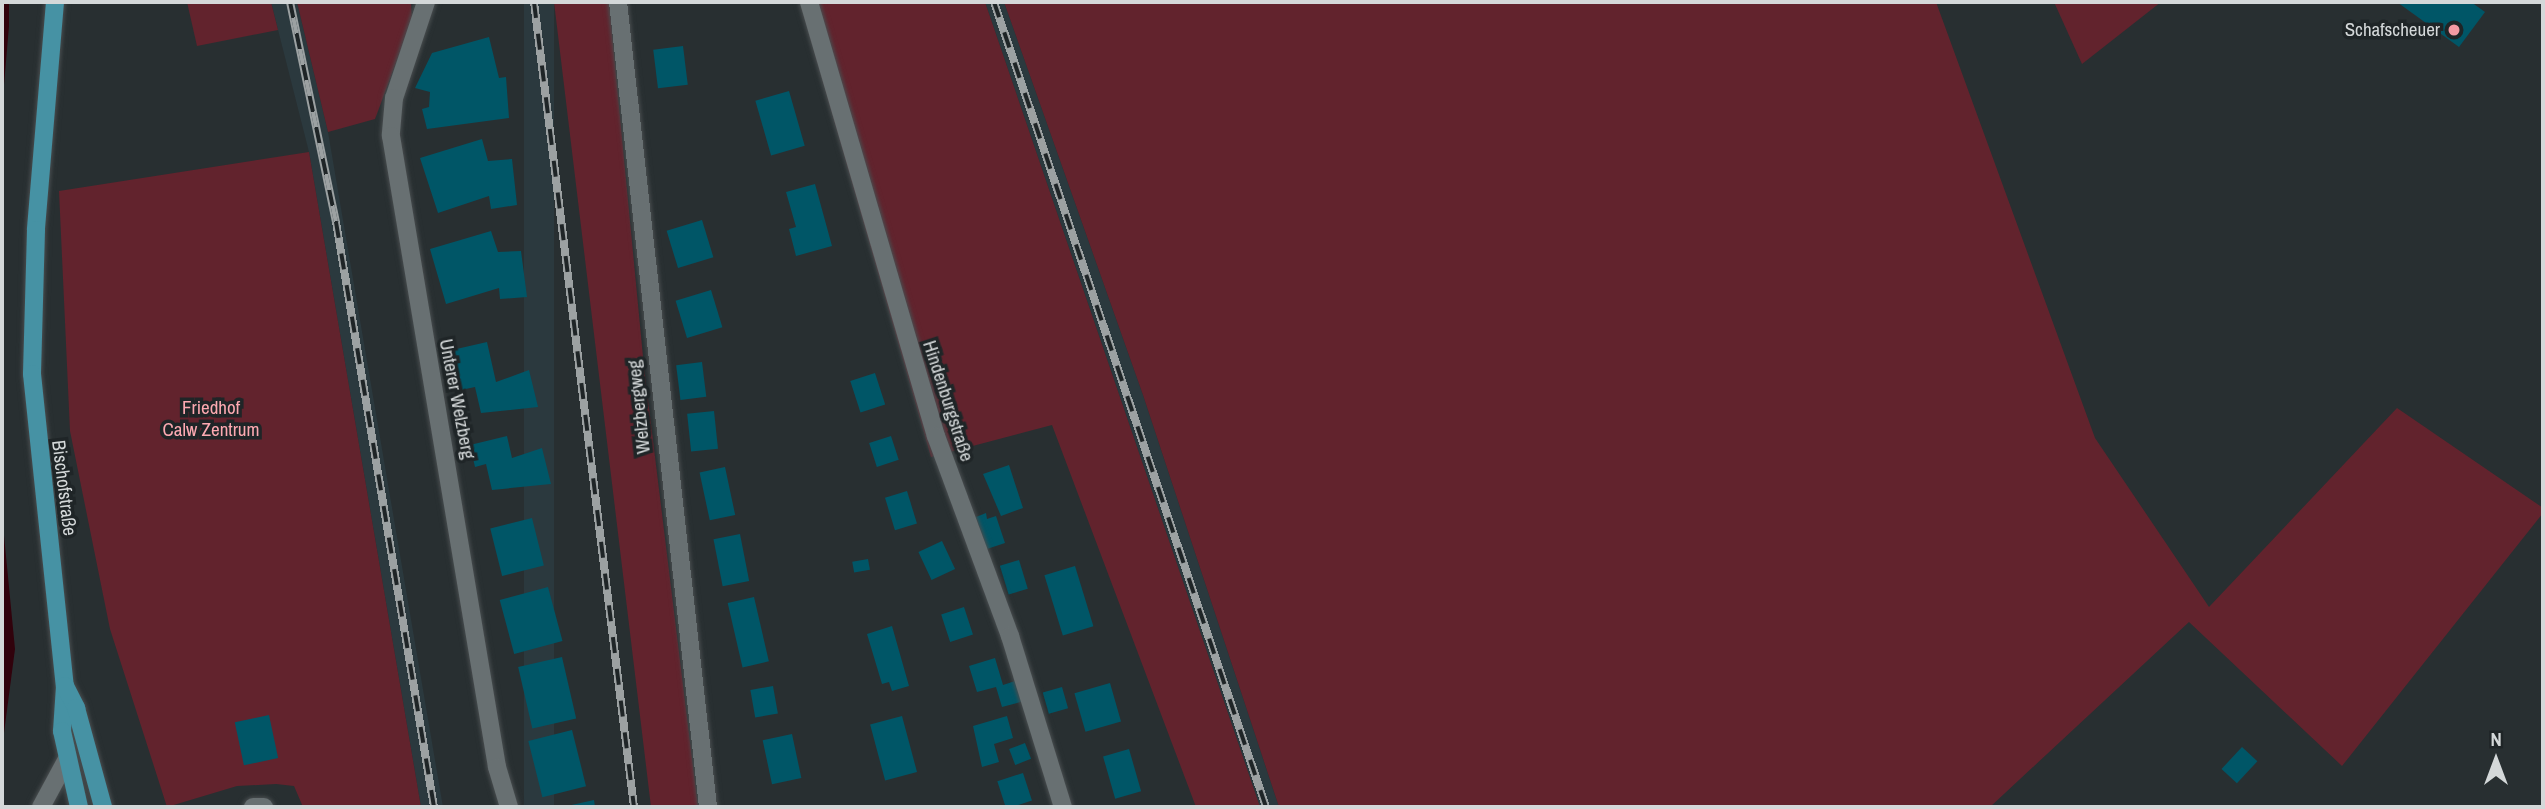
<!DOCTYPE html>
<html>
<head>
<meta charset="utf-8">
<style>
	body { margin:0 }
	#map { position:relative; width:2545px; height:809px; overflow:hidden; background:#282f31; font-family:"Archivo Narrow",sans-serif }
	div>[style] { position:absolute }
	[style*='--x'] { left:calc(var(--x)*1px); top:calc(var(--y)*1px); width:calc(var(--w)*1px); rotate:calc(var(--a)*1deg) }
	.built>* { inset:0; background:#2b393e; transform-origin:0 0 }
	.green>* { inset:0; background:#62232d }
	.water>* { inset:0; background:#31020c }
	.building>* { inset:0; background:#005667; transform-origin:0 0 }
	.roads { filter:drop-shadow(0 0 2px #484d4f) drop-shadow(0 0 2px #484d4f) }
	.minor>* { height:18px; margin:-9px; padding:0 9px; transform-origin:9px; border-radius:9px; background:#687072 }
	.major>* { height:18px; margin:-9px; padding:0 9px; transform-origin:9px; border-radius:9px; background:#4692a4 }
	.rail>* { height:8px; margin-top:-4px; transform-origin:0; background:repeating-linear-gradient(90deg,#1f2527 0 16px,#9ca1a2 0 32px); box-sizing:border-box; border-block:2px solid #9ca1a2 }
	.dots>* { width:19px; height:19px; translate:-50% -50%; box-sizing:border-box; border:4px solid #1f2527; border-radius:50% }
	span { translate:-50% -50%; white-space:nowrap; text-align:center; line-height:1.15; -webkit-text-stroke:7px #1f2527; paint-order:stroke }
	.poi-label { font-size:19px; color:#d4d8d9 }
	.right { translate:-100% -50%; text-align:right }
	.street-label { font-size:19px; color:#d4d8d9 }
	.park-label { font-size:19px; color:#fda9b1 }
	.frame { position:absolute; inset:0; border:4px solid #d4d8d9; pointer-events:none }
	.north { position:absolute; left:2461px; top:725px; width:70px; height:70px; -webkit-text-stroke:5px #1f2527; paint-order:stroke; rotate:0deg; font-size:19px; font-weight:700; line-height:28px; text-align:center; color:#d4d8d9 }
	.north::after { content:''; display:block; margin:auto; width:24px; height:32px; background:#d4d8d9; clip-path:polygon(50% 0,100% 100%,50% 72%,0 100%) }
</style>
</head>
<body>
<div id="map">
	<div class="built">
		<i style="clip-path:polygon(271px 2px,297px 2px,328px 132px,443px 807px,421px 807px,309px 152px)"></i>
		<i style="left:524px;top:2px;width:30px;height:811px"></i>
		<i style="clip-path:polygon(985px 2px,1004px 2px,1143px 395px,1279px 807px,1260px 807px)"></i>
	</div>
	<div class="green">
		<i style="clip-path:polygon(187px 2px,271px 2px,278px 30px,197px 46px)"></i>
		<i style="clip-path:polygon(297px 2px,411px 2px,412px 20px,375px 119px,328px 132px)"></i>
		<i style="clip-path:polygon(554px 2px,609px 2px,644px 367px,698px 807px,651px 807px)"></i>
		<i style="clip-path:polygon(800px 2px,985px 2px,1260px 807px,1196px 807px,1052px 425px,931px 457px)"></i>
		<i style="clip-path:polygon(1004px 2px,1936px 2px,2095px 438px,2209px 607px,2397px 408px,2543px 508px,2543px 513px,2342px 766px,2189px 622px,1990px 807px,1279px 807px,1143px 395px)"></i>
		<i style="clip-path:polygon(2054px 2px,2161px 2px,2082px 64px)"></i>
		<i style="clip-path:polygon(309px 152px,421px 807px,303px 807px,294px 786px,276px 784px,237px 786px,167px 807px,110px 629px,70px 431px,59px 191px)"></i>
	</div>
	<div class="water">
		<i style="clip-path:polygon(2px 2px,9px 2px,9px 26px,2px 108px)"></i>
		<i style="clip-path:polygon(2px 515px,15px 649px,2px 748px)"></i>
	</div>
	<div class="building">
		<i style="clip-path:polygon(2397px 2px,2471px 2px,2485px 12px,2459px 47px)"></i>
		<i style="clip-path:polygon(489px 37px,499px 78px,506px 77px,509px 118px,427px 129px,422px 109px,429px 107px,430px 92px,415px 88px,432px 53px)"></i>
		<i style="left:683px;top:46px;width:39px;height:30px;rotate:83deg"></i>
		<i style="left:789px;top:91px;width:57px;height:35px;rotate:74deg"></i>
		<i style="clip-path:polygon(482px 139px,488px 161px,512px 159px,517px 205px,491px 209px,489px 196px,438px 213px,420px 158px)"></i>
		<i style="clip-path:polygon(815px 184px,832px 246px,796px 256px,789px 229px,796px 227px,786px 192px)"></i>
		<i style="left:702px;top:220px;width:39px;height:37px;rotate:73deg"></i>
		<i style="clip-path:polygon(491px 231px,498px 252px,521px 251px,527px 297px,500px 299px,499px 288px,446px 304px,430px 249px)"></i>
		<i style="left:711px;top:290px;width:39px;height:37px;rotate:73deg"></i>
		<i style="clip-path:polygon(487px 342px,496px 382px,529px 370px,538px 407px,481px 413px,475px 387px,461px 390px,452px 350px)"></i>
		<i style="left:702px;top:362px;width:35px;height:26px;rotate:83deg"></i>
		<i style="left:875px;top:373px;width:33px;height:26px;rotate:72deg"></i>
		<i style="left:714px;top:411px;width:38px;height:27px;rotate:84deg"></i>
		<i style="clip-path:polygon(507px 436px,512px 458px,542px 448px,551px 484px,492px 490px,486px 464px,475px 467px,470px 445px)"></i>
		<i style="left:891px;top:436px;width:25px;height:23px;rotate:72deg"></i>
		<i style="clip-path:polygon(1009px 465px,1023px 508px,1001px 516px,983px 474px)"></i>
		<i style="left:725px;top:467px;width:49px;height:26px;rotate:78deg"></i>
		<i style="left:907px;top:491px;width:34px;height:23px;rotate:73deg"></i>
		<i style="clip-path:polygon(986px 513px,987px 519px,996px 516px,1005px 543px,987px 549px,976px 517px)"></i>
		<i style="left:532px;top:518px;width:49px;height:43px;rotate:76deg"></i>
		<i style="left:740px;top:534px;width:48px;height:27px;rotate:79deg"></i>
		<i style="left:942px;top:541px;width:31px;height:26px;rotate:65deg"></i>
		<i style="left:868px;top:559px;width:11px;height:16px;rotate:80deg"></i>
		<i style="left:1019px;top:560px;width:30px;height:20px;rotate:73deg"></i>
		<i style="left:1075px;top:566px;width:63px;height:32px;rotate:73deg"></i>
		<i style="left:548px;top:587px;width:56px;height:50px;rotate:75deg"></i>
		<i style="left:754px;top:597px;width:66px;height:27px;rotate:77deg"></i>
		<i style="left:964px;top:607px;width:29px;height:24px;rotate:72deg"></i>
		<i style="clip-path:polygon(892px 626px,909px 686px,892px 691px,889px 682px,882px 684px,867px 634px)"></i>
		<i style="left:562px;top:657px;width:63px;height:45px;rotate:77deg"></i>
		<i style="clip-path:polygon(995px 658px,1003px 685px,1018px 680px,1024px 701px,1002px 707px,996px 687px,977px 692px,969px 666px)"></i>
		<i style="left:1110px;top:683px;width:40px;height:37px;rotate:74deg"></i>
		<i style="left:773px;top:686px;width:28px;height:23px;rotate:80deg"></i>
		<i style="left:1062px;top:687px;width:22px;height:20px;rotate:74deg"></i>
		<i style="left:269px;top:715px;width:44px;height:35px;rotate:78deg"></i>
		<i style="left:902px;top:716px;width:58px;height:33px;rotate:75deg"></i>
		<i style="clip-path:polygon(1007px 716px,1013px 738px,994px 744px,999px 762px,982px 767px,973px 726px)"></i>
		<i style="left:572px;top:730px;width:58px;height:45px;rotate:76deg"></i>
		<i style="left:792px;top:734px;width:45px;height:30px;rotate:78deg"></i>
		<i style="left:1025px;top:743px;width:17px;height:17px;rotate:69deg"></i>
		<i style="left:2242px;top:747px;width:21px;height:30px;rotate:43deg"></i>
		<i style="left:1129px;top:749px;width:44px;height:27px;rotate:74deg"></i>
		<i style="left:1023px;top:773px;width:29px;height:27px;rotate:72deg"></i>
		<i style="clip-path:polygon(594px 800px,595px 807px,567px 807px,567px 806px)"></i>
	</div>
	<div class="roads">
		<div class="minor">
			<i style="--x:426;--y:2;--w:101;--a:108.4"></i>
			<i style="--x:394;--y:98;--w:38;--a:95"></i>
			<i style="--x:391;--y:136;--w:640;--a:80.46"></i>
			<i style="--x:497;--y:767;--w:42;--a:73.3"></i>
			<i style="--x:618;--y:2;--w:810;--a:83.62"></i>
			<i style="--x:809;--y:2;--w:452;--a:73.7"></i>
			<i style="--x:936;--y:436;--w:213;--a:69.7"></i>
			<i style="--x:1010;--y:636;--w:179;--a:72.8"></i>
			<i style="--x:41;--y:807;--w:55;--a:-61.6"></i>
			<i style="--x:253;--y:807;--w:11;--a:0"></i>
		</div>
		<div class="major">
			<i style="--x:55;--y:2;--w:229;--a:94.8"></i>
			<i style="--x:36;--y:230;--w:144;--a:91.6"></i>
			<i style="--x:32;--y:374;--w:314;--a:84"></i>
			<i style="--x:65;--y:686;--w:45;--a:93.8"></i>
			<i style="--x:62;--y:731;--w:78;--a:77.4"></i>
			<i style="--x:65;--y:686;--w:25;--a:63"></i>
			<i style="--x:76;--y:708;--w:103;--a:74.7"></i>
		</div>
	</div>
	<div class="rail">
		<i style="--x:290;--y:2;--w:225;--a:78.2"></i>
		<i style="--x:336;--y:222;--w:593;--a:80.49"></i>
		<i style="--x:534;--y:2;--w:811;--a:82.92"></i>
		<i style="--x:994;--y:2;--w:850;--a:71.33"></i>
	</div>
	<div class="dots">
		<i style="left:2454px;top:30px;background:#f49aa3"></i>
	</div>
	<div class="poi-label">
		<span class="right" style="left:2440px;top:30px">Schafscheuer</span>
	</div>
	<div class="street-label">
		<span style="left:457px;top:399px;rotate:79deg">Unterer Welzberg</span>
		<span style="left:948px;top:401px;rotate:72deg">Hindenburgstraße</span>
		<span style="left:639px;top:407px;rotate:-96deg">Welzbergweg</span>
		<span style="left:64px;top:488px;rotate:83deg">Bischofstraße</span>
	</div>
	<div class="park-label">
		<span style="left:211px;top:419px">Friedhof<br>Calw Zentrum</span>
	</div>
	<div class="frame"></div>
	<div class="north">N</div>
</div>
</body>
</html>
